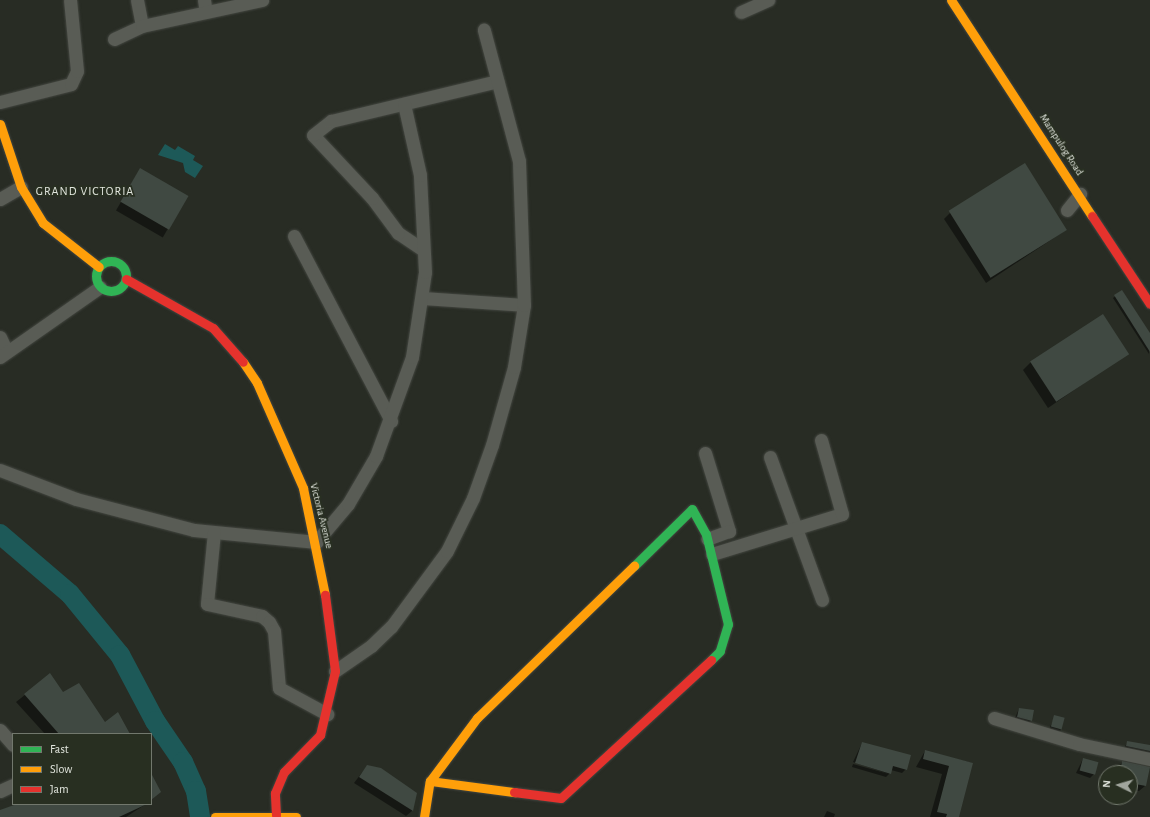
<!DOCTYPE html>
<html>
<head>
<meta charset="utf-8">
<style>
	body { margin:0 }
	#map { position:relative; width:1150px; height:817px; overflow:hidden; background:#282c24; font-family:"Alegreya Sans",sans-serif }
	div>[style] { position:absolute }
	[style*='--x'] { left:calc(var(--x)*1px); top:calc(var(--y)*1px); width:calc(var(--w)*1px); rotate:calc(var(--a)*1deg) }
	.water>* { inset:0; background:#1d5958 }
	.shadow>* { inset:0; background:#0007; transform-origin:0 0 }
	.river>* { height:20px; margin:-10px; padding:0 10px; transform-origin:10px; border-radius:10px; background:#1d5958 }
	.building>* { inset:0; background:#404942; transform-origin:0 0 }
	.roads { filter:drop-shadow(0 0 1px #434640) drop-shadow(0 0 1px #434640) }
	.street>* { height:13px; margin:-6.5px; padding:0 6.5px; transform-origin:6.5px; border-radius:6.5px; background:#595c55 }
	.fast>* { height:9px; margin:-4.5px; padding:0 4.5px; transform-origin:4.5px; border-radius:4.5px; background:#30b455 }
	.fast>.ring { margin:-4.5px; padding:0; box-sizing:content-box; background:none; border:9px solid #30b455; border-radius:50% }
	.slow>* { height:9px; margin:-4.5px; padding:0 4.5px; transform-origin:4.5px; border-radius:4.5px; background:#ff9f0a }
	.jam>* { height:9px; margin:-4.5px; padding:0 4.5px; transform-origin:4.5px; border-radius:4.5px; background:#e5322d }
	span { translate:-50% -50%; white-space:nowrap; text-align:center; line-height:1.15; -webkit-text-stroke:3.5px #282f21; paint-order:stroke }
	.street-label { font-size:11px; color:#e2e6de }
	.neighbourhood-label { font-size:12px; color:#e2e6de; letter-spacing:1px }
	.legend { position:absolute; left:12px; top:733px; width:140px; height:72px; box-sizing:border-box; background:#282f21; border:1px solid #72786d; margin:0; padding:5px 7px; list-style:none; font-size:12px; color:#e2e6de }
	.legend li { display:flex; align-items:center; gap:8px; height:20px }
	.legend b { width:20px; border:1px solid #72786d }
	.north { position:absolute; left:1098px; top:765px; width:40px; height:40px; box-sizing:border-box; background:#282f21; border:1px solid #72786d; border-radius:50%; rotate:275deg; font-size:11px; font-weight:700; line-height:16px; text-align:center; color:#e2e6de }
	.north::after { content:''; display:block; margin:auto; width:14px; height:18px; background:#a1a59d; clip-path:polygon(50% 0,100% 100%,50% 72%,0 100%) }
</style>
</head>
<body>
<div id="map">
	<div class="water">
		<i style="clip-path:polygon(165px 144px,175px 150px,178px 146px,195px 156px,193px 160px,203px 166px,195px 178px,185px 172px,183px 163px,158px 155px)"></i>
	</div>
	<div class="shadow">
		<i style="left:140px;top:169px;width:54px;height:48px;rotate:30deg"></i>
		<i style="clip-path:polygon(950px 213px,1066px 230px,986px 283px,944px 219px)"></i>
		<i style="clip-path:polygon(1122px 291px,1150px 335px,1149px 354px,1113px 298px)"></i>
		<i style="clip-path:polygon(1128px 353px,1048px 408px,1023px 370px,1031px 362px)"></i>
		<i style="clip-path:polygon(50px 675px,63px 694px,105px 723px,129px 734px,45px 734px,16px 702px)"></i>
		<i style="clip-path:polygon(1019px 709px,1031px 721px,1027px 724px,1014px 720px)"></i>
		<i style="clip-path:polygon(1055px 717px,1061px 730px,1058px 734px,1048px 731px)"></i>
		<i style="clip-path:polygon(1128px 742px,1150px 746px,1150px 758px,1123px 749px)"></i>
		<i style="clip-path:polygon(862px 743px,906px 769px,902px 773px,891px 770px,889px 774px,853px 762px)"></i>
		<i style="clip-path:polygon(925px 751px,972px 763px,958px 817px,930px 817px,942px 774px,916px 767px)"></i>
		<i style="clip-path:polygon(1083px 759px,1094px 774px,1090px 778px,1076px 773px)"></i>
		<i style="clip-path:polygon(1122px 762px,1145px 786px,1139px 791px,1130px 790px,1130px 773px,1116px 773px)"></i>
		<i style="clip-path:polygon(853px 764px,889px 774px,886px 777px,852px 767px)"></i>
		<i style="clip-path:polygon(367px 766px,416px 794px,412px 811px,406px 816px,354px 783px)"></i>
		<i style="clip-path:polygon(21px 804px,146px 804px,126px 817px,0 817px,0 811px)"></i>
		<i style="clip-path:polygon(827px 811px,835px 814px,834px 817px,824px 817px)"></i>
	</div>
	<div class="river">
		<i style="--x:0;--y:534;--w:92;--a:40.6"></i>
		<i style="--x:70;--y:594;--w:79;--a:50.7"></i>
		<i style="--x:120;--y:655;--w:75;--a:62.1"></i>
		<i style="--x:155;--y:721;--w:50;--a:55.7"></i>
		<i style="--x:183;--y:762;--w:32;--a:66"></i>
		<i style="--x:196;--y:791;--w:26;--a:81"></i>
	</div>
	<div class="building">
		<i style="left:1025px;top:163px;width:79px;height:90px;rotate:58deg"></i>
		<i style="left:140px;top:168px;width:56px;height:39px;rotate:30deg"></i>
		<i style="clip-path:polygon(1122px 290px,1150px 333px,1150px 352px,1114px 295px)"></i>
		<i style="left:1103px;top:314px;width:48px;height:87px;rotate:57deg"></i>
		<i style="clip-path:polygon(50px 673px,63px 692px,79px 683px,105px 722px,118px 712px,130px 734px,59px 734px,24px 694px)"></i>
		<i style="clip-path:polygon(1019px 708px,1034px 710px,1032px 721px,1017px 717px)"></i>
		<i style="left:1054px;top:715px;width:11px;height:12px;rotate:15deg"></i>
		<i style="clip-path:polygon(1127px 741px,1150px 745px,1150px 751px,1126px 746px)"></i>
		<i style="clip-path:polygon(862px 742px,911px 755px,907px 770px,893px 766px,891px 774px,855px 763px)"></i>
		<i style="clip-path:polygon(925px 750px,973px 763px,959px 817px,946px 817px,947px 814px,937px 812px,949px 766px,923px 759px)"></i>
		<i style="left:1083px;top:758px;width:16px;height:13px;rotate:15deg"></i>
		<i style="clip-path:polygon(1122px 761px,1150px 767px,1146px 786px,1130px 783px,1130px 773px,1120px 773px)"></i>
		<i style="clip-path:polygon(367px 765px,381px 768px,417px 793px,413px 811px,359px 777px)"></i>
		<i style="clip-path:polygon(151px 773px,161px 792px,151px 800px)"></i>
		<i style="clip-path:polygon(17px 804px,147px 804px,119px 817px,0 817px,0 810px)"></i>
	</div>
	<div class="roads">
		<div class="street">
			<i style="--x:137;--y:0;--w:26;--a:79"></i>
			<i style="--x:204;--y:0;--w:12;--a:81"></i>
			<i style="--x:741;--y:12;--w:30;--a:-24"></i>
			<i style="--x:114;--y:39;--w:31;--a:-25"></i>
			<i style="--x:142;--y:26;--w:123;--a:-12.2"></i>
			<i style="--x:0;--y:102;--w:73;--a:-14.2"></i>
			<i style="--x:71;--y:84;--w:14;--a:-65"></i>
			<i style="--x:77;--y:71;--w:71;--a:-95.6"></i>
			<i style="--x:0;--y:199;--w:24;--a:-30"></i>
			<i style="--x:1067;--y:210;--w:21;--a:-51"></i>
			<i style="--x:294;--y:236;--w:209;--a:62.3"></i>
			<i style="--x:422;--y:249;--w:29;--a:-146"></i>
			<i style="--x:398;--y:233;--w:44;--a:-126.6"></i>
			<i style="--x:372;--y:198;--w:86;--a:-133.1"></i>
			<i style="--x:313;--y:135;--w:23;--a:-38"></i>
			<i style="--x:331;--y:121;--w:171;--a:-13.5"></i>
			<i style="--x:422;--y:298;--w:102;--a:3.9"></i>
			<i style="--x:0;--y:337;--w:14;--a:65"></i>
			<i style="--x:0;--y:357;--w:122;--a:-35"></i>
			<i style="--x:705;--y:453;--w:82;--a:72.9"></i>
			<i style="--x:729;--y:531;--w:23;--a:160"></i>
			<i style="--x:770;--y:457;--w:152;--a:70"></i>
			<i style="--x:0;--y:470;--w:81;--a:20.9"></i>
			<i style="--x:76;--y:499;--w:122;--a:14.7"></i>
			<i style="--x:194;--y:530;--w:123;--a:5.6"></i>
			<i style="--x:316;--y:542;--w:50;--a:-49.9"></i>
			<i style="--x:348;--y:504;--w:56;--a:-59.7"></i>
			<i style="--x:376;--y:456;--w:105;--a:-70"></i>
			<i style="--x:412;--y:357;--w:86;--a:-81.3"></i>
			<i style="--x:425;--y:272;--w:97;--a:-93"></i>
			<i style="--x:420;--y:175;--w:73;--a:-102.7"></i>
			<i style="--x:214;--y:532;--w:72;--a:95.6"></i>
			<i style="--x:207;--y:604;--w:56;--a:12.3"></i>
			<i style="--x:262;--y:616;--w:9;--a:41"></i>
			<i style="--x:269;--y:622;--w:10;--a:61"></i>
			<i style="--x:274;--y:631;--w:57;--a:85"></i>
			<i style="--x:279;--y:688;--w:55;--a:28.4"></i>
			<i style="--x:712;--y:554;--w:136;--a:-17.1"></i>
			<i style="--x:842;--y:514;--w:77;--a:-105.8"></i>
			<i style="--x:335;--y:671;--w:44;--a:-34.8"></i>
			<i style="--x:371;--y:646;--w:28;--a:-44"></i>
			<i style="--x:391;--y:627;--w:94;--a:-53.6"></i>
			<i style="--x:447;--y:551;--w:59;--a:-63.9"></i>
			<i style="--x:473;--y:498;--w:56;--a:-70.3"></i>
			<i style="--x:492;--y:445;--w:81;--a:-74.2"></i>
			<i style="--x:514;--y:367;--w:63;--a:-80.8"></i>
			<i style="--x:524;--y:305;--w:144;--a:-92"></i>
			<i style="--x:519;--y:161;--w:136;--a:-105"></i>
			<i style="--x:994;--y:718;--w:89;--a:17"></i>
			<i style="--x:1079;--y:744;--w:73;--a:11.9"></i>
			<i style="--x:0;--y:730;--w:20;--a:49"></i>
			<i style="--x:0;--y:791;--w:14;--a:-25"></i>
		</div>
		<div class="fast">
			<i class="ring" style="left:96px;top:261px;width:21px;height:21px"></i>
			<i style="--x:634;--y:566;--w:81;--a:-44.5"></i>
			<i style="--x:692;--y:509;--w:29;--a:61"></i>
			<i style="--x:706;--y:534;--w:93;--a:76.3"></i>
			<i style="--x:728;--y:624;--w:28;--a:107"></i>
			<i style="--x:720;--y:651;--w:13;--a:135"></i>
		</div>
		<div class="slow">
			<i style="--x:951;--y:0;--w:258;--a:56.9"></i>
			<i style="--x:0;--y:124;--w:66;--a:71.6"></i>
			<i style="--x:21;--y:187;--w:42;--a:58.6"></i>
			<i style="--x:43;--y:223;--w:71;--a:38.2"></i>
			<i style="--x:243;--y:362;--w:25;--a:56"></i>
			<i style="--x:257;--y:383;--w:115;--a:66.3"></i>
			<i style="--x:303;--y:488;--w:109;--a:78.4"></i>
			<i style="--x:430;--y:781;--w:85;--a:7.5"></i>
			<i style="--x:215;--y:817;--w:81;--a:0"></i>
			<i style="--x:424;--y:817;--w:36;--a:-81"></i>
			<i style="--x:430;--y:781;--w:79;--a:-53.3"></i>
			<i style="--x:477;--y:718;--w:219;--a:-44.1"></i>
		</div>
		<div class="jam">
			<i style="--x:1092;--y:216;--w:105;--a:56.6"></i>
			<i style="--x:126;--y:279;--w:100;--a:29.4"></i>
			<i style="--x:213;--y:328;--w:45;--a:48.6"></i>
			<i style="--x:514;--y:792;--w:47;--a:7.3"></i>
			<i style="--x:561;--y:798;--w:204;--a:-42.6"></i>
			<i style="--x:276;--y:815;--w:22;--a:-93"></i>
			<i style="--x:275;--y:793;--w:23;--a:-67"></i>
			<i style="--x:284;--y:772;--w:52;--a:-45.8"></i>
			<i style="--x:320;--y:735;--w:66;--a:-76.8"></i>
			<i style="--x:335;--y:671;--w:77;--a:-97.5"></i>
		</div>
	</div>
	<div class="street-label">
		<span style="left:1061px;top:145px;rotate:57deg">Mampulog Road</span>
		<span style="left:321px;top:516px;rotate:76deg">Victoria Avenue</span>
	</div>
	<div class="neighbourhood-label">
		<span style="left:85px;top:192px">GRAND VICTORIA</span>
	</div>
	<ul class="legend">
	<li><b style="height:5px;background:#30b455"></b>Fast</li>
	<li><b style="height:5px;background:#ff9f0a"></b>Slow</li>
	<li><b style="height:5px;background:#e5322d"></b>Jam</li>
	</ul>
	<div class="north">N</div>
</div>
</body>
</html>
